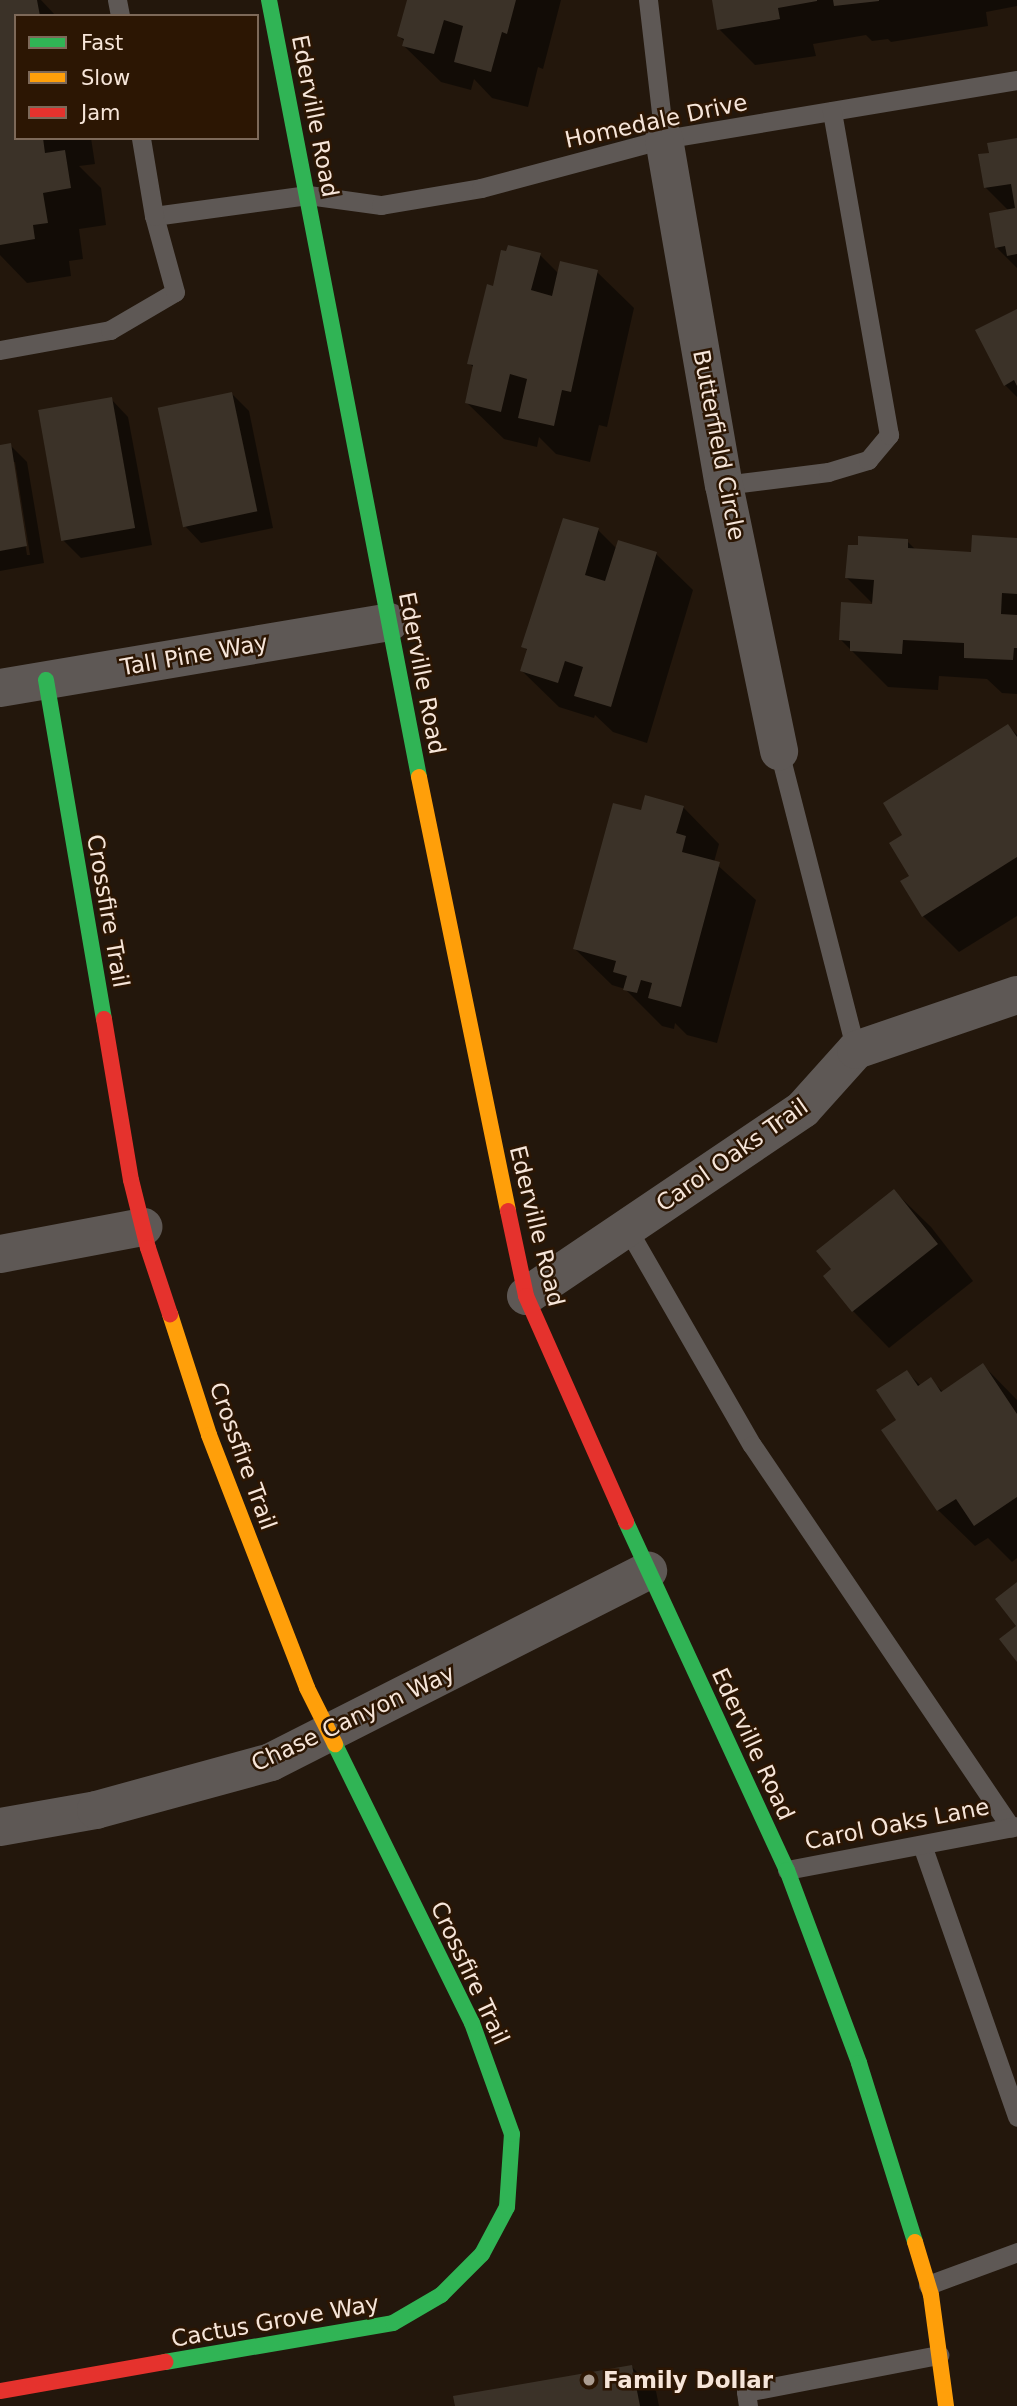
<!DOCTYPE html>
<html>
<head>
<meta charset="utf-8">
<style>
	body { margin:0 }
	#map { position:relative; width:1017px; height:2406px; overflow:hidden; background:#23170c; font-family:"DejaVu Sans",sans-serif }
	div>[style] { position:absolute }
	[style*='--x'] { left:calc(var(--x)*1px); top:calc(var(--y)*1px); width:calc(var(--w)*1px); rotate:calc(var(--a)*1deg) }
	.shadow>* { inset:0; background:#0007 }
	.building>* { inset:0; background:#3b3228; transform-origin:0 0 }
	.lane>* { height:19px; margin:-9.5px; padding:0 9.5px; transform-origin:9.5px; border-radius:9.5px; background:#5e5855 }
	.street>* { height:38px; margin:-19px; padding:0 19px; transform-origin:19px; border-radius:19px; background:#5e5855 }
	.fast>* { height:16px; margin:-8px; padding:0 8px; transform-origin:8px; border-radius:8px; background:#30b455 }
	.slow>* { height:16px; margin:-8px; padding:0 8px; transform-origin:8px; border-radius:8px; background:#ff9f0a }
	.jam>* { height:16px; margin:-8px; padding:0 8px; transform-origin:8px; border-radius:8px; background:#e5322d }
	.dots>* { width:19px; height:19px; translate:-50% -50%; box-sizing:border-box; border:4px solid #2c1603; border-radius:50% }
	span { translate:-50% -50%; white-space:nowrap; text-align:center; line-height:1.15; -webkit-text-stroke:5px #2c1603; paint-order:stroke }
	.street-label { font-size:23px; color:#f6e5d9 }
	.poi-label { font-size:23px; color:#f6e5d9; font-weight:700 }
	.left { translate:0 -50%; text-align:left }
	.legend { position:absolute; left:14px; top:14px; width:245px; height:126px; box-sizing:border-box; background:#2c1603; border:2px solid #7d6959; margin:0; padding:9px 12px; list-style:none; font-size:21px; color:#f6e5d9 }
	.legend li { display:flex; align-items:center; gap:14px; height:35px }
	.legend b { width:35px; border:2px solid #7d6959 }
</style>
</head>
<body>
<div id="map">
	<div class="shadow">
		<i style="clip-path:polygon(41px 0,56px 16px,16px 16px,16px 138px,91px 138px,95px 164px,79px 166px,101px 188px,106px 225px,79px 229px,83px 259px,69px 261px,71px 276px,27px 283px,0 255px,0 1px)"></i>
		<i style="clip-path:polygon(409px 0,561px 0,543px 69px,538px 67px,528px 107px,492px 98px,474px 79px,471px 90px,441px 82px,404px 46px,405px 42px,399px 36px)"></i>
		<i style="clip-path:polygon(714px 0,1017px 0,1017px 6px,986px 12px,988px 26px,891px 42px,888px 39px,872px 41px,866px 35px,813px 44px,816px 56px,755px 65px,719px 29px)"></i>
		<i style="clip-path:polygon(1017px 140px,1017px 268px,996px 247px,1009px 211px,985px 187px,991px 155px)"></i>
		<i style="clip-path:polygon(540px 255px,559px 274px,597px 272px,634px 308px,607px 427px,599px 425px,590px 462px,556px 454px,539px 437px,537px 447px,504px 439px,467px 403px,474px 368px,469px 363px,494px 288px)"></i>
		<i style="clip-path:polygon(1017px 311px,1017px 397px,1005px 385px)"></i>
		<i style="clip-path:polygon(232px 394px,249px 411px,273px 528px,201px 543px,184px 525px)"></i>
		<i style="clip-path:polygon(111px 399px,128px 417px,152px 545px,81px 558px,63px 540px)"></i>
		<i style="clip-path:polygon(evenodd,10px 445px,27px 462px,44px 563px,0 571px,0 447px,10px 445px,12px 462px,15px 462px,30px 555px,27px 555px,12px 462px)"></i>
		<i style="clip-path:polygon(598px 530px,617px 549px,656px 554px,693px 590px,647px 743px,613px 732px,595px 715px,594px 718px,559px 707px,522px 671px,528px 651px,523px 646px)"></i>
		<i style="clip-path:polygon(1017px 540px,1017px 694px,1002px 693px,987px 679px,939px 676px,938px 690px,888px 687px,841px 640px,875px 606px,847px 578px,907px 541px,917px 551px,972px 554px)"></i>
		<i style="clip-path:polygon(1008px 726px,1017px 735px,1017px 916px,959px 952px,923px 916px,911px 876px)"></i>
		<i style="clip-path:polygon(683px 807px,719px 844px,714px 862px,756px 900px,717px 1043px,687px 1035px,675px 1023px,674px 1029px,662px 1026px,625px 989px,612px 985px,575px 949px)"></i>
		<i style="clip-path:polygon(894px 1191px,931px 1227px,973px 1281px,889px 1348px,853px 1311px)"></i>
		<i style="clip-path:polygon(983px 1365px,1017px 1400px,1017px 1558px,1012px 1562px,988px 1538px,975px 1546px,938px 1510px,899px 1420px,907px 1372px,921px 1386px,931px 1380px,944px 1393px)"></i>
		<i style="clip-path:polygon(632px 2367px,656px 2391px,659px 2406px,457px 2406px)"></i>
	</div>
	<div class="building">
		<i style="clip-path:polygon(0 0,37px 0,40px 16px,16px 16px,16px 138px,43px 138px,45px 153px,65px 150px,71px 188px,43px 193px,48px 223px,33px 225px,35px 239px,0 245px)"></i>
		<i style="clip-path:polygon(407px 0,516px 0,507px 34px,502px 32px,491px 72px,454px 62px,463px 26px,444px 20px,434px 54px,402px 46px,404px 39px,397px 36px)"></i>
		<i style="clip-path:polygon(712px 0,817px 0,817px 1px,778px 8px,780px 19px,717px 30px)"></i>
		<i style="clip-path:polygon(833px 0,879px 0,879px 1px,834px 6px)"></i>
		<i style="clip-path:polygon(1017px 138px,1017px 254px,1007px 256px,1005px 246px,995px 248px,989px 213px,1015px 208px,1011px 184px,984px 188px,978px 154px,989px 153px,987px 143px)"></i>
		<i style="clip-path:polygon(508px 245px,541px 253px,531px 290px,552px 296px,560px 261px,598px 270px,571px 392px,562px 390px,554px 426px,518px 418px,527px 379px,510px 374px,501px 412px,465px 403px,473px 365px,467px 364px,487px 284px,493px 286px,501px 250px,506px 251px)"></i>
		<i style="clip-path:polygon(1017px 309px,1017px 386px,1014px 380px,1004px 386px,975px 330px)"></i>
		<i style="left:232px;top:392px;width:122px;height:76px;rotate:78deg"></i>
		<i style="left:112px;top:397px;width:133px;height:75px;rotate:80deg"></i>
		<i style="clip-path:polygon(11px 443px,27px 546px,0 551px,0 445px)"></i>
		<i style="clip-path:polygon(563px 518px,599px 528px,585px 575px,605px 581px,618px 540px,657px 552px,611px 707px,574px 696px,583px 667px,565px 661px,558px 683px,520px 671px,527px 649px,521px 647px)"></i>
		<i style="clip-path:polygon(972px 535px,1017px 538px,1017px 594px,1002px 593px,1001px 614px,1017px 615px,1017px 648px,1014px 648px,1013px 660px,964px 658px,964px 643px,903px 640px,902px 654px,850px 651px,850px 641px,839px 640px,841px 602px,872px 604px,874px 580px,845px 578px,848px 545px,858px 545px,858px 536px,908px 539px,908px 548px,971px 552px)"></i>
		<i style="clip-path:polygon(1008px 724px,1017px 737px,1017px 857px,922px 917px,900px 881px,909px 876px,889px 843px,902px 835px,883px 803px)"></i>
		<i style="clip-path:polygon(645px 795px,684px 806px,676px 833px,686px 836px,682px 852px,720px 862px,681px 1007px,648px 998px,652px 983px,641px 980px,637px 993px,623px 990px,627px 976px,613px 972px,616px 961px,573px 949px,613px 803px,641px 810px)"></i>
		<i style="clip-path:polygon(894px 1189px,938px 1244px,852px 1312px,823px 1276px,831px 1269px,816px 1251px)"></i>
		<i style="clip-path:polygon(983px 1363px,1017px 1414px,1017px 1497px,974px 1526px,956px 1499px,937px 1511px,881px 1430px,896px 1420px,876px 1390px,907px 1370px,918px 1386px,931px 1377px,941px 1392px)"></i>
		<i style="clip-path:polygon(1017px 1582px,1017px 1662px,999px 1639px,1016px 1626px,995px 1599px)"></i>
		<i style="clip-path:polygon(632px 2365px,640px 2406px,455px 2406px,453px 2396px)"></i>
	</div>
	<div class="lane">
		<i style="--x:117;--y:0;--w:16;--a:79"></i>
		<i style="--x:648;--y:0;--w:140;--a:83.4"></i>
		<i style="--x:154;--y:216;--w:155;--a:-7.8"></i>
		<i style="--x:308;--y:195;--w:74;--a:7.8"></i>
		<i style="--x:381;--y:205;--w:101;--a:-9.6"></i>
		<i style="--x:481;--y:188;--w:189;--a:-15"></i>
		<i style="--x:664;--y:139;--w:358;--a:-9.5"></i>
		<i style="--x:0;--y:350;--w:112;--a:-10.3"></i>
		<i style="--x:110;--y:330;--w:75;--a:-30.3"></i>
		<i style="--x:175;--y:292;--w:79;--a:-105.4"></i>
		<i style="--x:154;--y:216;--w:79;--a:-99.5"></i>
		<i style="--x:724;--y:485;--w:105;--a:-7.1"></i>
		<i style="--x:828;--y:472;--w:42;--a:-16.7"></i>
		<i style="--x:868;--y:460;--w:33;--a:-50"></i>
		<i style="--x:889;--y:435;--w:329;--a:-100"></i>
		<i style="--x:779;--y:751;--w:309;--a:75.6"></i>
		<i style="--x:627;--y:1228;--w:250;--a:60.1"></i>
		<i style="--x:752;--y:1445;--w:462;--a:55.9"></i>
		<i style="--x:922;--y:1845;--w:288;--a:70.7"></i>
		<i style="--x:787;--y:1870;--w:234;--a:-10.8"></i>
		<i style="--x:928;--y:2285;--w:95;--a:-20.3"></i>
		<i style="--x:748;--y:2406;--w:14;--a:-98"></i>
		<i style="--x:746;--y:2392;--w:197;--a:-10.9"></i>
	</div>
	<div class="street">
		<i style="--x:664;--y:139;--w:351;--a:80.2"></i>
		<i style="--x:724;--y:485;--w:272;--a:78.3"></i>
		<i style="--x:0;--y:688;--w:395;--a:-9.6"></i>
		<i style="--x:0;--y:1254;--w:146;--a:-10.7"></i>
		<i style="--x:526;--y:1296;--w:334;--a:-34"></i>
		<i style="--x:803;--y:1109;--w:79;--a:-48.1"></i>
		<i style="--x:856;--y:1050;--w:170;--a:-18.9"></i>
		<i style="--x:0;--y:1827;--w:97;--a:-10"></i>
		<i style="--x:96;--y:1810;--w:181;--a:-15.3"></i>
		<i style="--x:271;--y:1762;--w:423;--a:-26.9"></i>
	</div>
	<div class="fast">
		<i style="--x:269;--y:0;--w:791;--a:79.07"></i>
		<i style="--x:46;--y:680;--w:344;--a:80.3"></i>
		<i style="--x:626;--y:1522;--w:383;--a:65.2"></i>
		<i style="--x:787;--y:1870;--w:206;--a:69.5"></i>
		<i style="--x:859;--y:2063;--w:188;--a:72.6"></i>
		<i style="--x:165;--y:2362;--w:231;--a:-9.7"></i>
		<i style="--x:393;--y:2323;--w:56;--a:-30.3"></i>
		<i style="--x:441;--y:2295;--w:58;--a:-45"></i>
		<i style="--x:482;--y:2254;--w:53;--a:-62"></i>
		<i style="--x:507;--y:2207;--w:73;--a:-86.1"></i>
		<i style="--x:512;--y:2134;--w:118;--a:-109.8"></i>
		<i style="--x:472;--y:2023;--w:311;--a:-116.2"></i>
	</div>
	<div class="slow">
		<i style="--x:419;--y:777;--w:443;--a:78.4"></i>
		<i style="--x:170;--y:1314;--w:127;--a:72.1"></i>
		<i style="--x:209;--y:1435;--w:271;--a:68.8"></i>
		<i style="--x:307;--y:1688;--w:63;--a:63.4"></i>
		<i style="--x:915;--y:2242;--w:55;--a:73.2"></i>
		<i style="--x:931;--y:2295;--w:112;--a:82.3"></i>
	</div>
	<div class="jam">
		<i style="--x:104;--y:1019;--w:163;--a:80.5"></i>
		<i style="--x:131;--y:1180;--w:70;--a:76"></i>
		<i style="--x:148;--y:1248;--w:70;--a:71.6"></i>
		<i style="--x:508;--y:1211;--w:87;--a:78"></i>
		<i style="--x:526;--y:1296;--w:247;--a:66.1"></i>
		<i style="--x:0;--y:2391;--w:168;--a:-10"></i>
	</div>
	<div class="dots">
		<i style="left:589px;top:2380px;background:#ac9d91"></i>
	</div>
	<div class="street-label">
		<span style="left:315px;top:116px;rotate:79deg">Ederville Road</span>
		<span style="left:656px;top:121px;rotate:-12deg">Homedale Drive</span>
		<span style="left:719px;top:445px;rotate:79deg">Butterfield Circle</span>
		<span style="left:194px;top:655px;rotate:-10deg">Tall Pine Way</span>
		<span style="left:422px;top:673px;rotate:79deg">Ederville Road</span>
		<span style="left:108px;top:911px;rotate:80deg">Crossfire Trail</span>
		<span style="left:732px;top:1155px;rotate:-35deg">Carol Oaks Trail</span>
		<span style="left:537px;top:1226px;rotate:76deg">Ederville Road</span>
		<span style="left:243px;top:1456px;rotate:70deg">Crossfire Trail</span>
		<span style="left:353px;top:1718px;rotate:-25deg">Chase Canyon Way</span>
		<span style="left:753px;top:1744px;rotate:65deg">Ederville Road</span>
		<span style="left:897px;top:1824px;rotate:-11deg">Carol Oaks Lane</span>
		<span style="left:470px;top:1973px;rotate:65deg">Crossfire Trail</span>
		<span style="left:275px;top:2321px;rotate:-10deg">Cactus Grove Way</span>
	</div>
	<div class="poi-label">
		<span class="left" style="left:603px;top:2380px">Family Dollar</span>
	</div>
	<ul class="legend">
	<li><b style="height:9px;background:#30b455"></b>Fast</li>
	<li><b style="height:9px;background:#ff9f0a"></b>Slow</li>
	<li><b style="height:9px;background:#e5322d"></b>Jam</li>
	</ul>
</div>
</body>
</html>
